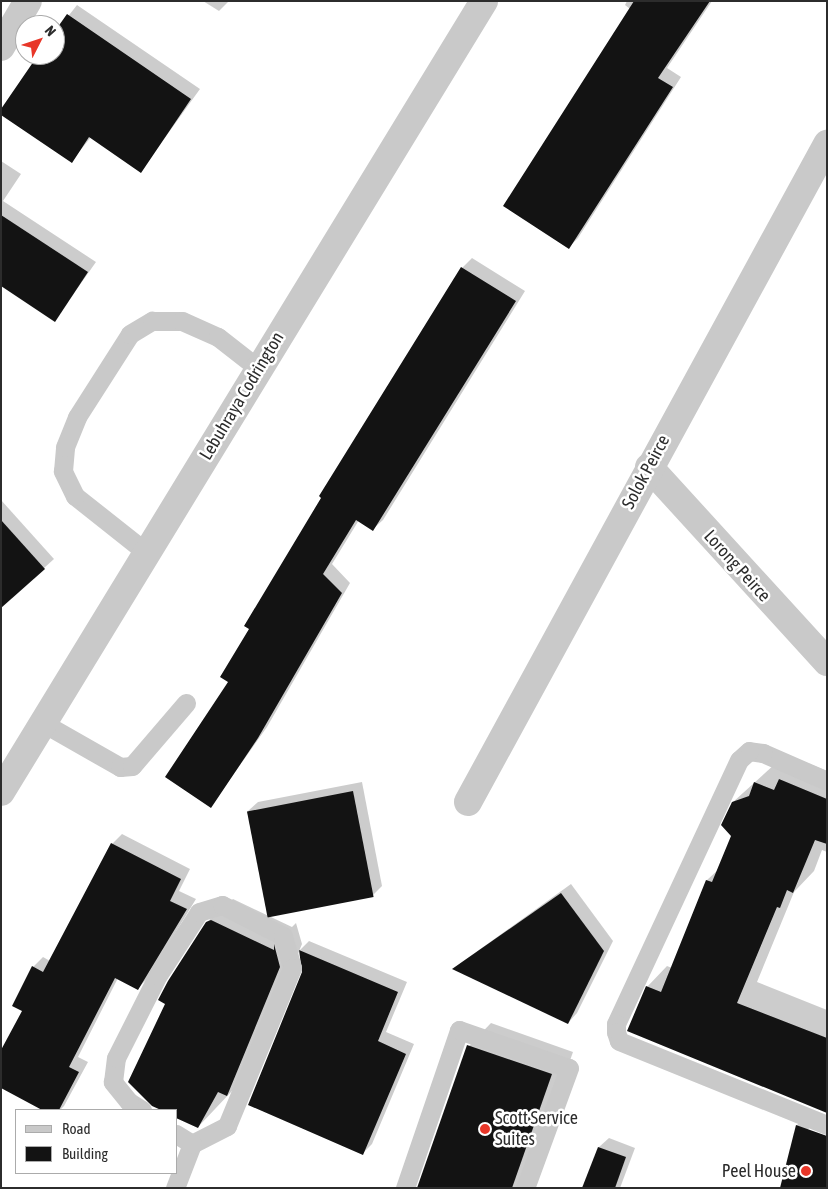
<!DOCTYPE html>
<html>
<head>
<meta charset="utf-8">
<style>
	body { margin:0 }
	#map { position:relative; width:828px; height:1189px; overflow:hidden; background:#fff; font-family:"Asap Condensed",sans-serif }
	div>[style] { position:absolute }
	[style*='--x'] { left:calc(var(--x)*1px); top:calc(var(--y)*1px); width:calc(var(--w)*1px); rotate:calc(var(--a)*1deg) }
	.shadow>* { inset:0; background:#0003 }
	.building>* { inset:0; background:#131313; transform-origin:0 0 }
	.service>* { height:19px; margin:-9.5px; padding:0 9.5px; transform-origin:9.5px; border-radius:9.5px; background:#c9c9c9 }
	.minor>* { height:28px; margin:-14px; padding:0 14px; transform-origin:14px; border-radius:14px; background:#c9c9c9 }
	.tertiary>* { height:28px; margin:-14px; padding:0 14px; transform-origin:14px; border-radius:14px; background:#c9c9c9 }
	.dots>* { width:14px; height:14px; translate:-50% -50%; box-sizing:border-box; border:2px solid #fff; border-radius:50% }
	span { translate:-50% -50%; white-space:nowrap; text-align:center; line-height:1.15; -webkit-text-stroke:5px #fff; paint-order:stroke }
	.street-label { font-size:18px; color:#2c2c2c }
	.poi-label { font-size:18px; color:#2c2c2c }
	.left { translate:0 -50%; text-align:left }
	.right { translate:-100% -50%; text-align:right }
	.frame { position:absolute; inset:0; border:2px solid #2c2c2c; pointer-events:none }
	.legend { position:absolute; left:15px; top:1109px; width:162px; height:65px; box-sizing:border-box; background:#fff; border:1px solid #ababab; margin:0; padding:6px 9px; list-style:none; font-size:15px; color:#2c2c2c }
	.legend li { display:flex; align-items:center; gap:10px; height:25px }
	.legend b { width:25px; border:1px solid #ababab }
	.north { position:absolute; left:15px; top:15px; width:50px; height:50px; box-sizing:border-box; background:#fff; border:1px solid #ababab; border-radius:50%; rotate:49deg; font-size:14px; font-weight:700; line-height:20px; text-align:center; color:#2c2c2c }
	.north::after { content:''; display:block; margin:auto; width:18px; height:22px; background:#e83729; clip-path:polygon(50% 0,100% 100%,50% 72%,0 100%) }
</style>
</head>
<body>
<div id="map">
	<div class="shadow">
		<i style="clip-path:polygon(203px 1px,229px 1px,219px 11px)"></i>
		<i style="clip-path:polygon(627px 1px,712px 1px,667px 68px,681px 77px,578px 238px,569px 247px,630px 9px,625px 5px)"></i>
		<i style="clip-path:polygon(77px 5px,200px 89px,141px 171px,91px 137px,71px 162px,40px 55px,55px 55px,55px 33px)"></i>
		<i style="clip-path:polygon(1px 161px,21px 174px,3px 201px,96px 262px,55px 320px,1px 285px)"></i>
		<i style="clip-path:polygon(472px 258px,525px 291px,383px 520px,373px 529px,359px 520px,332px 564px,350px 583px,267px 727px,211px 806px,230px 681px,462px 268px)"></i>
		<i style="clip-path:polygon(1px 500px,54px 559px,1px 607px)"></i>
		<i style="clip-path:polygon(800px 760px,827px 771px,827px 852px,822px 850px,814px 871px,794px 892px,757px 982px,827px 1010px,827px 1111px,647px 987px,667px 966px,672px 968px,707px 880px,719px 869px,732px 836px,733px 802px,776px 763px)"></i>
		<i style="clip-path:polygon(362px 782px,382px 886px,372px 896px,248px 811px,258px 802px)"></i>
		<i style="clip-path:polygon(122px 834px,190px 869px,179px 891px,196px 899px,147px 979px,138px 988px,118px 978px,78px 1057px,88px 1062px,64px 1106px,60px 1110px,45px 1110px,4px 1088px,33px 967px,43px 957px,50px 961px,112px 844px)"></i>
		<i style="clip-path:polygon(571px 884px,613px 941px,577px 1013px,568px 1023px,454px 968px)"></i>
		<i style="clip-path:polygon(233px 899px,292px 927px,296px 923px,302px 944px,249px 1073px,198px 1127px,176px 1110px,164px 1110px,153px 1105px,207px 922px)"></i>
		<i style="clip-path:polygon(309px 941px,407px 982px,386px 1032px,414px 1044px,372px 1144px,363px 1153px,304px 972px,300px 950px)"></i>
		<i style="clip-path:polygon(491px 1023px,573px 1052px,525px 1188px,419px 1188px,469px 1046px)"></i>
		<i style="clip-path:polygon(807px 1116px,818px 1120px,802px 1135px,781px 1188px,797px 1125px)"></i>
		<i style="clip-path:polygon(609px 1138px,635px 1148px,620px 1188px,584px 1188px,599px 1147px)"></i>
	</div>
	<div class="building">
		<i style="clip-path:polygon(634px 1px,710px 1px,658px 78px,673px 87px,569px 249px,503px 206px)"></i>
		<i style="clip-path:polygon(67px 14px,191px 99px,141px 173px,89px 137px,72px 163px,1px 115px,1px 109px,38px 55px,55px 55px,55px 31px)"></i>
		<i style="clip-path:polygon(1px 215px,88px 272px,55px 322px,1px 286px)"></i>
		<i style="clip-path:polygon(461px 267px,516px 301px,373px 531px,356px 520px,323px 574px,342px 593px,258px 738px,211px 808px,165px 777px,228px 682px,220px 677px,249px 629px,244px 626px,321px 498px,319px 496px)"></i>
		<i style="clip-path:polygon(1px 520px,45px 569px,1px 608px)"></i>
		<i style="clip-path:polygon(779px 779px,827px 799px,827px 844px,815px 840px,793px 893px,787px 890px,780px 908px,777px 907px,737px 1003px,827px 1038px,827px 1113px,627px 1031px,646px 986px,661px 992px,706px 880px,712px 882px,731px 836px,721px 825px,732px 802px,749px 796px,754px 782px,774px 790px)"></i>
		<i style="left:353px;top:791px;width:108px;height:108px;rotate:79deg"></i>
		<i style="clip-path:polygon(111px 843px,181px 879px,170px 901px,187px 909px,138px 990px,115px 978px,69px 1067px,79px 1072px,59px 1110px,42px 1110px,1px 1088px,1px 1050px,22px 1011px,12px 1006px,32px 966px,43px 972px)"></i>
		<i style="clip-path:polygon(561px 893px,604px 951px,568px 1024px,452px 969px)"></i>
		<i style="clip-path:polygon(211px 920px,274px 950px,274px 944px,280px 967px,227px 1096px,218px 1092px,198px 1128px,176px 1118px,176px 1110px,161px 1110px,152px 1106px,128px 1082px,165px 1004px,158px 1000px,168px 981px,206px 922px)"></i>
		<i style="clip-path:polygon(299px 950px,398px 992px,378px 1041px,406px 1054px,363px 1155px,248px 1105px,302px 972px)"></i>
		<i style="clip-path:polygon(467px 1045px,552px 1074px,512px 1188px,417px 1188px)"></i>
		<i style="clip-path:polygon(796px 1125px,827px 1136px,827px 1188px,780px 1188px)"></i>
		<i style="clip-path:polygon(598px 1147px,626px 1157px,615px 1188px,582px 1188px)"></i>
	</div>
	<div class="service">
		<i style="--x:147;--y:553;--w:92;--a:-141.6"></i>
		<i style="--x:75;--y:496;--w:28;--a:-116"></i>
		<i style="--x:63;--y:471;--w:24;--a:-85"></i>
		<i style="--x:65;--y:447;--w:32;--a:-68"></i>
		<i style="--x:77;--y:417;--w:98;--a:-57.4"></i>
		<i style="--x:130;--y:334;--w:26;--a:-31"></i>
		<i style="--x:152;--y:321;--w:30;--a:0"></i>
		<i style="--x:182;--y:321;--w:39;--a:24"></i>
		<i style="--x:218;--y:337;--w:52;--a:38"></i>
		<i style="--x:43;--y:723;--w:89;--a:29.7"></i>
		<i style="--x:120;--y:767;--w:12;--a:-5"></i>
		<i style="--x:132;--y:766;--w:83;--a:-49.4"></i>
		<i style="--x:827;--y:781;--w:70;--a:-156.4"></i>
		<i style="--x:763;--y:753;--w:14;--a:-172"></i>
		<i style="--x:749;--y:751;--w:13;--a:138"></i>
		<i style="--x:739;--y:760;--w:291;--a:115"></i>
		<i style="--x:616;--y:1024;--w:8;--a:90"></i>
		<i style="--x:616;--y:1032;--w:9;--a:72"></i>
		<i style="--x:619;--y:1041;--w:224;--a:22"></i>
		<i style="--x:142;--y:1110;--w:15;--a:-148"></i>
		<i style="--x:129;--y:1102;--w:26;--a:-129"></i>
		<i style="--x:113;--y:1082;--w:24;--a:-83"></i>
		<i style="--x:116;--y:1058;--w:93;--a:-63.2"></i>
		<i style="--x:158;--y:975;--w:75;--a:-56.9"></i>
		<i style="--x:199;--y:912;--w:24;--a:-17"></i>
		<i style="--x:222;--y:905;--w:68;--a:26.9"></i>
		<i style="--x:283;--y:936;--w:33;--a:74"></i>
		<i style="--x:292;--y:968;--w:171;--a:112.4"></i>
		<i style="--x:227;--y:1126;--w:39;--a:153"></i>
		<i style="--x:192;--y:1144;--w:47;--a:111.1"></i>
		<i style="--x:176;--y:1134;--w:19;--a:32"></i>
		<i style="--x:405;--y:1188;--w:167;--a:-71.1"></i>
		<i style="--x:459;--y:1030;--w:116;--a:19.1"></i>
		<i style="--x:569;--y:1068;--w:128;--a:110.1"></i>
	</div>
	<div class="minor">
		<i style="--x:1;--y:47;--w:53;--a:-59.6"></i>
		<i style="--x:649;--y:467;--w:264;--a:47.6"></i>
		<i style="--x:468;--y:802;--w:750;--a:-61.38"></i>
	</div>
	<div class="tertiary">
		<i style="--x:1;--y:792;--w:927;--a:-58.59"></i>
	</div>
	<div class="dots">
		<i style="left:485px;top:1129px;background:#e83729"></i>
		<i style="left:806px;top:1171px;background:#e83729"></i>
	</div>
	<div class="street-label">
		<span style="left:242px;top:396px;rotate:-59deg">Lebuhraya Codrington</span>
		<span style="left:646px;top:472px;rotate:-62deg">Solok Peirce</span>
		<span style="left:737px;top:566px;rotate:48deg">Lorong Peirce</span>
	</div>
	<div class="poi-label">
		<span class="left" style="left:495px;top:1129px">Scott Service<br>Suites</span>
		<span class="right" style="left:796px;top:1171px">Peel House</span>
	</div>
	<div class="frame"></div>
	<ul class="legend">
	<li><b style="height:6px;background:#c9c9c9"></b>Road</li>
	<li><b style="height:14px;background:#131313"></b>Building</li>
	</ul>
	<div class="north">N</div>
</div>
</body>
</html>
